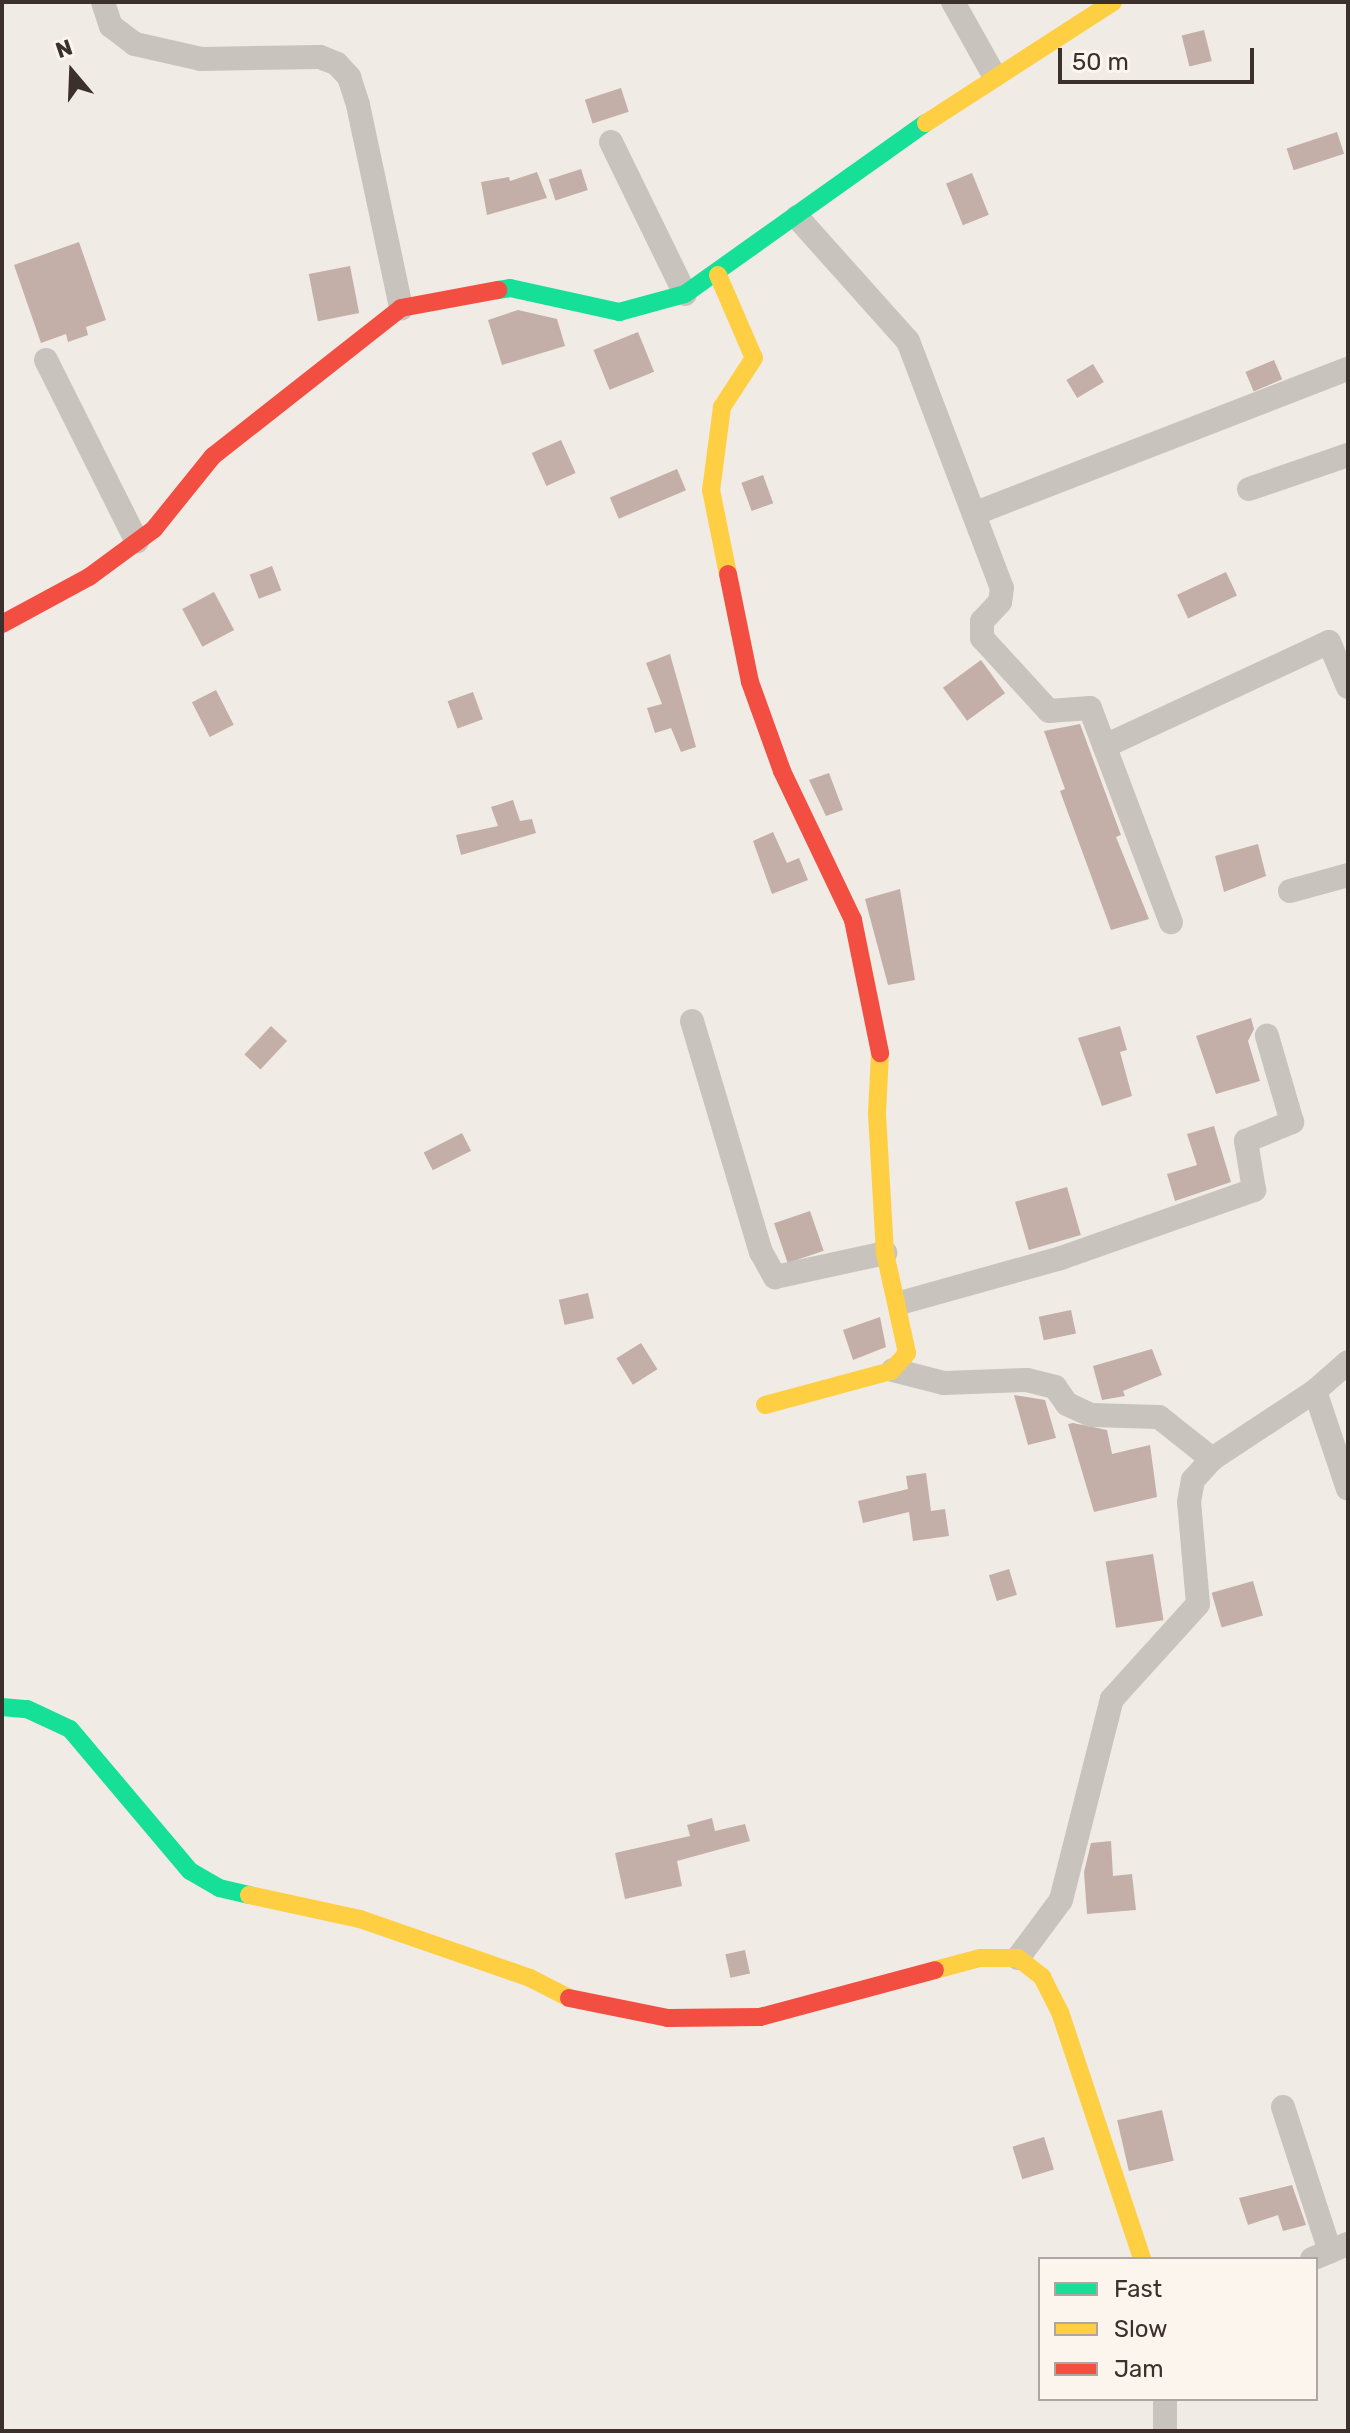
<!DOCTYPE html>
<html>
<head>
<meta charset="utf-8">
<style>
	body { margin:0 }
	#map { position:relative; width:1350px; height:2433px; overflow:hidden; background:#f0ebe5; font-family:Rubik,sans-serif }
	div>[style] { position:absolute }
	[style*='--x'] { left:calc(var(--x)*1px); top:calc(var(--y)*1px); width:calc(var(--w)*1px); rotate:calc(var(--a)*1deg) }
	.building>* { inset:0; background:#c3afa7; transform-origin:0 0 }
	.street>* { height:24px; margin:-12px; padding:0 12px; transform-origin:12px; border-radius:12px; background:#c9c3be }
	.fast>* { height:18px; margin:-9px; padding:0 9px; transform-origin:9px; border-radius:9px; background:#16e098 }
	.slow>* { height:18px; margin:-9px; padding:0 9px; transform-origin:9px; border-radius:9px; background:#ffcf43 }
	.jam>* { height:18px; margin:-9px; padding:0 9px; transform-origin:9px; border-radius:9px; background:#f24e42 }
	span { translate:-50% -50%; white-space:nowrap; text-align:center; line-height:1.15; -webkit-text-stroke:7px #fbf5ee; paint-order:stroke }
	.frame { position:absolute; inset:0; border:4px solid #3b302b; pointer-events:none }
	.legend { position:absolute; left:1038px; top:2257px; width:280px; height:144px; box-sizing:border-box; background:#fbf5ee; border:2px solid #aea6a0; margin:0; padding:10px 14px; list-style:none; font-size:24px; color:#3b302b }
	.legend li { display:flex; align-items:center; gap:16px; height:40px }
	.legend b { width:40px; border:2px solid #aea6a0 }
	.north { position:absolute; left:32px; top:32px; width:80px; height:80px; -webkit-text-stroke:6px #fbf5ee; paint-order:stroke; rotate:341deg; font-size:22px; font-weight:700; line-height:32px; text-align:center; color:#3b302b }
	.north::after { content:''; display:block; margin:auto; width:28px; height:36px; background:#3b302b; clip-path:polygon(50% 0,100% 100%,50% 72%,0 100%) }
	.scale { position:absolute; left:1058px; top:48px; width:196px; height:36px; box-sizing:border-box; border:4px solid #3b302b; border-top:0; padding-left:10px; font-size:24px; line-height:28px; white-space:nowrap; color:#3b302b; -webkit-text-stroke:6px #fbf5ee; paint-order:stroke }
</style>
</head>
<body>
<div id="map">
	<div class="building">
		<i style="left:1204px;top:30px;width:32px;height:23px;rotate:76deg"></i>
		<i style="left:621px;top:88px;width:25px;height:38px;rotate:72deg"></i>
		<i style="left:1337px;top:132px;width:23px;height:53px;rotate:72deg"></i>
		<i style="left:581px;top:169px;width:22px;height:34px;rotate:72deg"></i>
		<i style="clip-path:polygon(537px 172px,547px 198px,487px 215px,481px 182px,509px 177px,510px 181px)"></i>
		<i style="left:972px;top:173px;width:45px;height:28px;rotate:68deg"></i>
		<i style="clip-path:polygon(79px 242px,106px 320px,86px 327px,88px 335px,68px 342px,66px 334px,41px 343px,14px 265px)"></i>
		<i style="left:350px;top:266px;width:48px;height:42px;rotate:79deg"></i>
		<i style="clip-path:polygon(518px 310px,557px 319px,565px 346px,502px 365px,488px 320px)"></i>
		<i style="left:638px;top:332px;width:43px;height:48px;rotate:68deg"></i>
		<i style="left:1274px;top:360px;width:21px;height:31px;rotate:67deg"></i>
		<i style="left:1093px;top:364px;width:21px;height:31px;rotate:59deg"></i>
		<i style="left:561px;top:440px;width:36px;height:32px;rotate:66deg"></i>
		<i style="left:677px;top:469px;width:23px;height:73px;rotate:67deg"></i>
		<i style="left:763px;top:475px;width:30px;height:23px;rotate:70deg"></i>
		<i style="left:272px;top:566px;width:26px;height:24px;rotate:69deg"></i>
		<i style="left:1226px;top:572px;width:26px;height:54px;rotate:65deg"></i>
		<i style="left:214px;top:592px;width:43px;height:36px;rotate:62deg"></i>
		<i style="clip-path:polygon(670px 654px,696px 747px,681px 752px,671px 728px,655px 733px,647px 708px,662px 704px,646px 663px)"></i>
		<i style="left:981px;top:660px;width:41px;height:47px;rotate:54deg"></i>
		<i style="left:216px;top:690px;width:39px;height:27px;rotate:63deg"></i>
		<i style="left:473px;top:692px;width:29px;height:27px;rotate:70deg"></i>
		<i style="clip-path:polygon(1080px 724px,1121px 835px,1116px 837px,1149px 919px,1111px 930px,1060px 791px,1065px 789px,1044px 731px)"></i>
		<i style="clip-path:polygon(829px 773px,843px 810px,826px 816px,809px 780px)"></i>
		<i style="clip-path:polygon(513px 800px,520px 821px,532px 819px,536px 833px,461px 855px,456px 835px,498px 826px,491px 807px)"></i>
		<i style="clip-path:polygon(773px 832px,787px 863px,799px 858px,808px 880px,772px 894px,753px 841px)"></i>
		<i style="clip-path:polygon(1258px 844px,1266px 876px,1224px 892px,1215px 856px)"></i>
		<i style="clip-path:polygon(900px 889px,915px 980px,888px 985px,865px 899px)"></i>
		<i style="clip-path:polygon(1251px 1018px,1254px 1029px,1248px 1041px,1260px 1081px,1216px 1094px,1196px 1036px)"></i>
		<i style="left:271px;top:1026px;width:22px;height:39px;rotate:43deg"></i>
		<i style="clip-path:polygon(1120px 1026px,1127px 1050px,1120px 1052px,1132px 1096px,1102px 1106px,1078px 1038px)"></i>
		<i style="clip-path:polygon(1214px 1126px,1231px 1182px,1175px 1201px,1167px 1174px,1197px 1165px,1187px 1134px)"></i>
		<i style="left:462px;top:1133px;width:20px;height:43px;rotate:63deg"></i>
		<i style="left:1067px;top:1187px;width:50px;height:54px;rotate:74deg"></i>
		<i style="left:810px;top:1211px;width:42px;height:38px;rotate:71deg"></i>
		<i style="left:588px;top:1293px;width:26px;height:30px;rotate:77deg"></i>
		<i style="left:1071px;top:1310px;width:24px;height:33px;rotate:78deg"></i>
		<i style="clip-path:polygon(880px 1317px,886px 1347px,853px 1360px,843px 1330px)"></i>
		<i style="left:641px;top:1343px;width:31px;height:29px;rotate:58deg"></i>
		<i style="clip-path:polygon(1152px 1349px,1162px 1375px,1123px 1391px,1125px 1396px,1102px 1400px,1093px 1366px)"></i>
		<i style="clip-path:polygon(1014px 1395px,1045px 1400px,1056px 1438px,1028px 1445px)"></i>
		<i style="clip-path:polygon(1073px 1423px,1107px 1430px,1112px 1454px,1150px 1445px,1157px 1497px,1094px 1512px,1068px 1424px)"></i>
		<i style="clip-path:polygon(926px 1473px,931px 1511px,945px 1509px,949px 1536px,913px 1541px,909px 1512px,863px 1523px,858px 1501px,908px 1489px,906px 1476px)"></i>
		<i style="left:1153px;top:1554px;width:67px;height:48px;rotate:81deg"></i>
		<i style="left:1009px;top:1569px;width:27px;height:21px;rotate:73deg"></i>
		<i style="left:1253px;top:1581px;width:36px;height:43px;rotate:74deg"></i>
		<i style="clip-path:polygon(712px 1818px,715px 1831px,745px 1824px,750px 1841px,677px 1861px,682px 1886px,625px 1899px,615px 1853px,690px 1836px,687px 1825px)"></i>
		<i style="clip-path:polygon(1111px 1841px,1113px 1876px,1132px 1874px,1136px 1910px,1087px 1914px,1084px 1872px,1091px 1843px)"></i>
		<i style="left:745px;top:1950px;width:24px;height:20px;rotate:78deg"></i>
		<i style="left:1162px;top:2110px;width:52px;height:46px;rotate:77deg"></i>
		<i style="left:1044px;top:2137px;width:34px;height:33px;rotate:73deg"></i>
		<i style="clip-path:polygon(1292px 2185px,1306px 2225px,1283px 2231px,1278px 2215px,1248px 2225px,1239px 2198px)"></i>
	</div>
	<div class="street">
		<i style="--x:103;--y:2;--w:25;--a:72"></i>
		<i style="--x:111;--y:26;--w:30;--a:37"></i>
		<i style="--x:135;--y:44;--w:68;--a:12.8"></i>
		<i style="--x:201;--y:59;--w:119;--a:-1"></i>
		<i style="--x:320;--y:57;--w:18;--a:22"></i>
		<i style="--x:337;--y:64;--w:18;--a:47"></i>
		<i style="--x:349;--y:77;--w:29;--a:72"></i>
		<i style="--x:358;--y:105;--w:208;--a:78"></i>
		<i style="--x:953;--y:2;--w:84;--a:60.7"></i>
		<i style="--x:611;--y:142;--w:169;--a:64"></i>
		<i style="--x:797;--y:217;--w:166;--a:48.2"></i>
		<i style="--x:908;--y:341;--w:264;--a:69.2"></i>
		<i style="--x:1002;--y:588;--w:14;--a:98"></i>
		<i style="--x:1000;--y:602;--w:26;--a:133"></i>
		<i style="--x:982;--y:621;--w:17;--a:90"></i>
		<i style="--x:982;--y:638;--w:99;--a:47.5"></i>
		<i style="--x:1049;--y:711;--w:41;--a:-4.2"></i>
		<i style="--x:1090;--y:708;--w:229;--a:69.3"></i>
		<i style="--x:46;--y:360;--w:203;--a:63.4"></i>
		<i style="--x:1249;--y:489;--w:105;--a:-19"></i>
		<i style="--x:976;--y:513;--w:399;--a:-21.2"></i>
		<i style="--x:1105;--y:746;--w:247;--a:-24.9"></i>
		<i style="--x:1329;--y:642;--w:49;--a:67.1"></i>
		<i style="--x:1290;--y:891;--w:60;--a:-15.4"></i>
		<i style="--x:692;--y:1021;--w:241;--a:73.4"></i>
		<i style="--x:761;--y:1252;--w:29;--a:61"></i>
		<i style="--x:775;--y:1277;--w:113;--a:-12.3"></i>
		<i style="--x:900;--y:1303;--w:167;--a:-15.6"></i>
		<i style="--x:1061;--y:1258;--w:205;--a:-19.4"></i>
		<i style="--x:1254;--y:1190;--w:50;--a:-99.3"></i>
		<i style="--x:1246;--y:1141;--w:50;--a:-22.4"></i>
		<i style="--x:1292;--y:1122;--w:90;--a:-106.2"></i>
		<i style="--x:893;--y:1370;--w:53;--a:14.3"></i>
		<i style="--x:944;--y:1383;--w:83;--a:-2.1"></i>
		<i style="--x:1027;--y:1380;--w:29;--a:14"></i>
		<i style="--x:1055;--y:1387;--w:21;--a:55"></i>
		<i style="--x:1067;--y:1404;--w:26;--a:25"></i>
		<i style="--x:1091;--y:1415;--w:68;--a:1.7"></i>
		<i style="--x:1159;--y:1417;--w:68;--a:38.4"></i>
		<i style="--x:1315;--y:1391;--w:103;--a:71.4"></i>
		<i style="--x:1018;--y:1958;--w:72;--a:-53.4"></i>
		<i style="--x:1061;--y:1900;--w:207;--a:-75.8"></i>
		<i style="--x:1112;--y:1699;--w:128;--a:-47.8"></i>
		<i style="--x:1198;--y:1604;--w:102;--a:-95"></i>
		<i style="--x:1189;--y:1502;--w:22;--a:-80"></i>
		<i style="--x:1193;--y:1480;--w:28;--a:-48"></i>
		<i style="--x:1212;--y:1459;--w:123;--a:-33.4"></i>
		<i style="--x:1315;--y:1391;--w:44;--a:-41.3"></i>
		<i style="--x:1283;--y:2107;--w:152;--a:72"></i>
		<i style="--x:1312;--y:2259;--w:39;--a:-23"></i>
		<i style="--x:1165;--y:2431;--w:32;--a:-90"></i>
	</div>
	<div class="fast">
		<i style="--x:498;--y:290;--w:12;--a:-9"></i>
		<i style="--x:510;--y:288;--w:112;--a:12.4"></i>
		<i style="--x:619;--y:312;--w:68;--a:-15.3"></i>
		<i style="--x:685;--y:294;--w:296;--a:-35.4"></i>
		<i style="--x:2;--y:1707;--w:25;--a:5"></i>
		<i style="--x:27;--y:1709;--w:47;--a:24.9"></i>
		<i style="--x:70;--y:1729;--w:186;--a:49.8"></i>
		<i style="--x:190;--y:1871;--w:34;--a:30"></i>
		<i style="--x:219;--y:1888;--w:31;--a:13"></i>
	</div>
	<div class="slow">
		<i style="--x:926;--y:123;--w:223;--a:-32.9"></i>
		<i style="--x:718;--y:275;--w:90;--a:66.6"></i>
		<i style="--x:754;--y:358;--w:59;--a:123.1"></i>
		<i style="--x:722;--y:407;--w:84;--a:97.5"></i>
		<i style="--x:711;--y:490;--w:86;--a:78.6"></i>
		<i style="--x:765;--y:1405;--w:131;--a:-15.1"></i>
		<i style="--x:891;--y:1371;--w:24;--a:-48"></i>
		<i style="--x:907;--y:1353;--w:102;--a:-102.4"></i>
		<i style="--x:885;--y:1253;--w:140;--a:-93.3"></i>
		<i style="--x:877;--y:1113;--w:60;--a:-87.1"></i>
		<i style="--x:249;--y:1895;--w:114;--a:12.2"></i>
		<i style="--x:360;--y:1919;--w:180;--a:19.1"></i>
		<i style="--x:530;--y:1978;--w:44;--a:27.1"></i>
		<i style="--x:935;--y:1970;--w:47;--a:-14.9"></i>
		<i style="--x:980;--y:1958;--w:38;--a:0"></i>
		<i style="--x:1018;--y:1958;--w:31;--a:38"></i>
		<i style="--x:1042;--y:1977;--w:39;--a:63"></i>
		<i style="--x:1060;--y:2012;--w:260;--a:71.6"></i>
	</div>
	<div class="jam">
		<i style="--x:728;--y:574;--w:110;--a:78.5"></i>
		<i style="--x:750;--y:682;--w:95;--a:70.2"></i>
		<i style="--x:782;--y:771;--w:165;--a:64.5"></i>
		<i style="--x:853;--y:920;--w:136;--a:78.5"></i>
		<i style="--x:2;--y:624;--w:99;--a:-28.4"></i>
		<i style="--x:89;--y:577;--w:81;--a:-36.4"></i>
		<i style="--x:154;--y:529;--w:94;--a:-51.1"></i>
		<i style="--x:213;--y:456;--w:239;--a:-38.2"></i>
		<i style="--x:401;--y:308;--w:99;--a:-10.5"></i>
		<i style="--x:569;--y:1998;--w:101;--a:11.4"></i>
		<i style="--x:668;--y:2018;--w:92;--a:-0.6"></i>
		<i style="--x:760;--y:2017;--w:181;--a:-15"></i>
	</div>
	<div class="frame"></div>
	<ul class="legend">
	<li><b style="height:10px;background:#16e098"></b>Fast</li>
	<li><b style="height:10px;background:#ffcf43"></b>Slow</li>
	<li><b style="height:10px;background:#f24e42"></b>Jam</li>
	</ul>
	<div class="north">N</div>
	<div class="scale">50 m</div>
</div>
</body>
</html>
